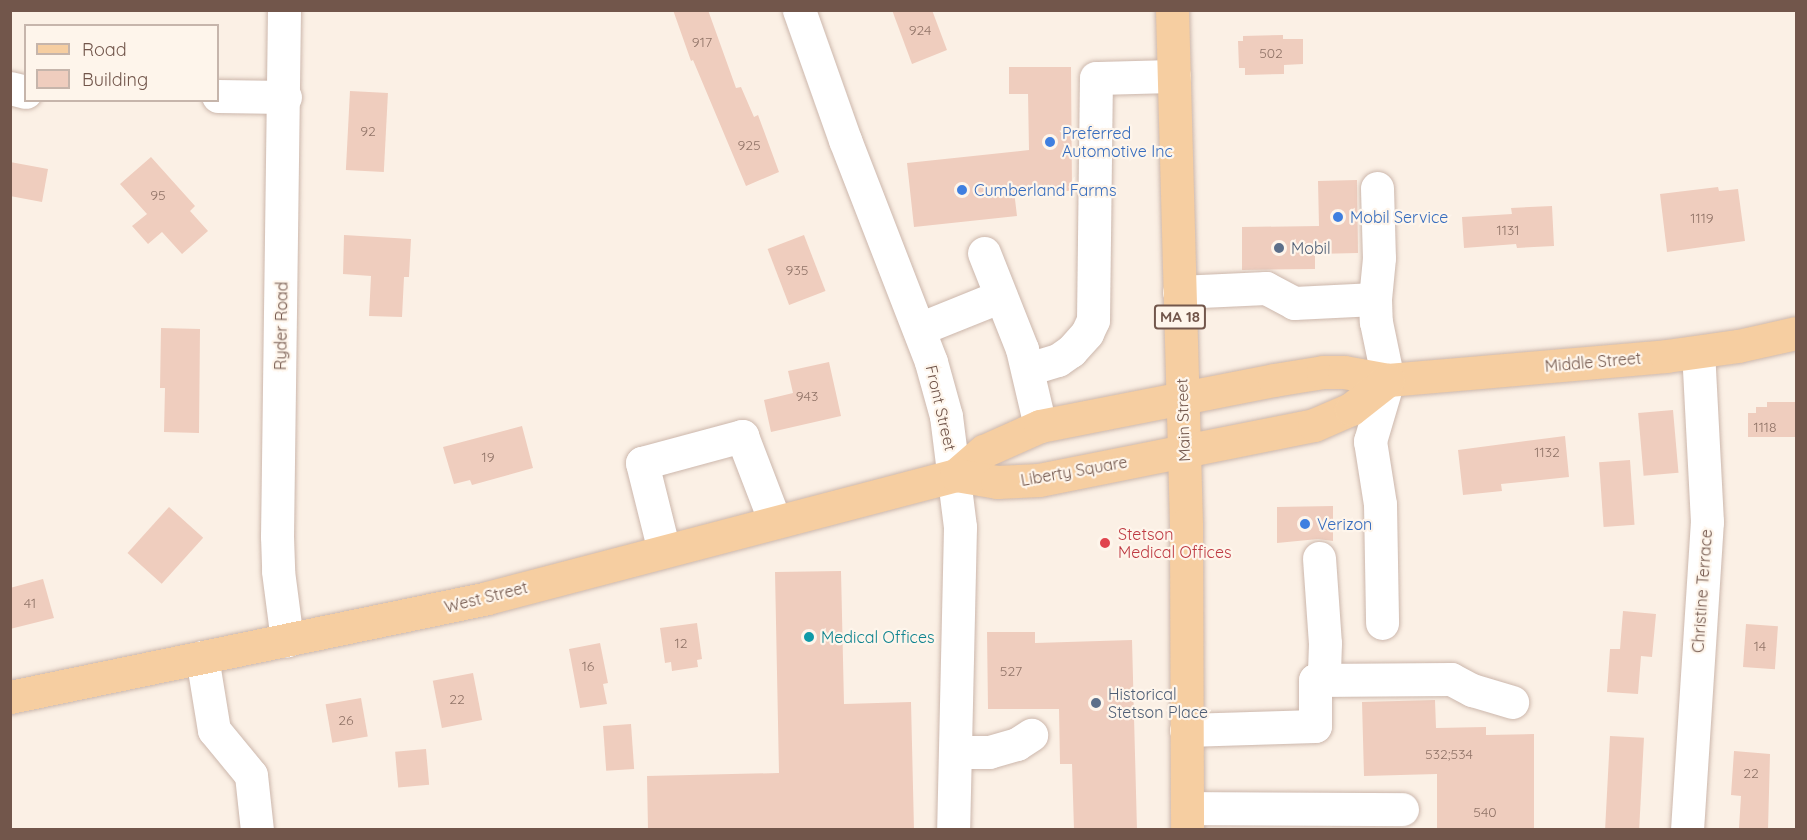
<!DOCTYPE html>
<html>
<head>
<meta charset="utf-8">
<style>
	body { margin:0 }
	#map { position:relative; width:1807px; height:840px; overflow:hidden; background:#fbf0e5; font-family:Quicksand,sans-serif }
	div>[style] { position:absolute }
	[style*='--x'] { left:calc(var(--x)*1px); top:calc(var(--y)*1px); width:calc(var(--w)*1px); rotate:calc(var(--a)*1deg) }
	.building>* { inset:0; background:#efcdbe; transform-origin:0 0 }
	.roads { filter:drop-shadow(0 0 2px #ccb7ac) drop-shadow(0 0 2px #ccb7ac) }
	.minor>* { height:33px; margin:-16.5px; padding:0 16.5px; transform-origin:16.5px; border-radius:16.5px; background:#fff }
	.major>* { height:33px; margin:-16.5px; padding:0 16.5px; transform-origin:16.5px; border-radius:16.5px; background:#f6cea1 }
	.dots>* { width:16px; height:16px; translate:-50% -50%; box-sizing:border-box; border:3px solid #fef5eb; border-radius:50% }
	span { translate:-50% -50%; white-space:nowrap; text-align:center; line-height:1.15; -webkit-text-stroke:4.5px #fef5eb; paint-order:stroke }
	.number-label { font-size:14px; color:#917468 }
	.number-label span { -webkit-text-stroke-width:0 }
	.shield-label span { padding:2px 4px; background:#fef5eb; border:2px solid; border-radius:4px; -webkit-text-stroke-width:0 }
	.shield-label { font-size:15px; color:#72564b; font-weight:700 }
	.shop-label { font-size:16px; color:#366cbe }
	.left { translate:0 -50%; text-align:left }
	.service-label { font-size:16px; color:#4e5e75 }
	.street-label { font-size:16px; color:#72564b }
	.health-label { font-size:16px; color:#be3a42 }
	.culture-label { font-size:16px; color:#0d838f }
	.frame { position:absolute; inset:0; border:12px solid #72564b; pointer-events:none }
	.legend { position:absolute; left:24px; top:24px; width:195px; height:78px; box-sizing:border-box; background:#fef5eb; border:2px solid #c6b5ab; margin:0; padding:8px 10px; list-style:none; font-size:18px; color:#72564b }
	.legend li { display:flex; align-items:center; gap:12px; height:30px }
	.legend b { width:30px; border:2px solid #c6b5ab }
</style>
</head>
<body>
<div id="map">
	<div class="building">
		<i style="clip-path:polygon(673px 10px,708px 10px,736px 88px,741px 87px,754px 117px,758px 115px,779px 172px,746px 186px,693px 60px,691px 61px)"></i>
		<i style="clip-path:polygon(892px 10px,932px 10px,947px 50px,912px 64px)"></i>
		<i style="clip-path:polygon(1283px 35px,1283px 39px,1303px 39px,1303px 64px,1284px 65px,1284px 74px,1245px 75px,1245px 68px,1239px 68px,1238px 41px,1243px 41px,1243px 36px)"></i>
		<i style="clip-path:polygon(1009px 67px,1071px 67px,1072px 191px,1014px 191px,1017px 216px,914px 227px,907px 163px,1029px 150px,1028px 94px,1009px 94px)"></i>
		<i style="left:350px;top:91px;width:38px;height:79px;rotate:3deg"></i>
		<i style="clip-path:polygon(151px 157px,195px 206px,190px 211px,208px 231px,182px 254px,162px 232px,148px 244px,132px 226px,147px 214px,120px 184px)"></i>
		<i style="clip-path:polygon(10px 162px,48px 169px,42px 202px,10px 196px)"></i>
		<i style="clip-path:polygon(1357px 180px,1358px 253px,1315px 254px,1315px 269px,1242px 270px,1242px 227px,1319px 226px,1318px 181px)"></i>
		<i style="clip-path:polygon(1718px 187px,1719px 191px,1738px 189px,1745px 241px,1667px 252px,1660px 194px)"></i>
		<i style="clip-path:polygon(1552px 206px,1554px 246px,1517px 248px,1516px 244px,1464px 248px,1462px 217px,1512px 214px,1511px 208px)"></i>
		<i style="clip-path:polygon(344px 235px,411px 239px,409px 277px,404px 277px,402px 317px,369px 316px,371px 276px,343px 274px)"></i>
		<i style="left:804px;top:235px;width:60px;height:39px;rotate:69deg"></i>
		<i style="clip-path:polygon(161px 328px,200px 329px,199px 433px,164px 432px,165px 388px,160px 388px)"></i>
		<i style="clip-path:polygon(829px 362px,841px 416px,771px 432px,764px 400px,793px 393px,788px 371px)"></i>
		<i style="clip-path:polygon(1767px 402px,1797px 402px,1797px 437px,1748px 437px,1748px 413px,1756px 413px,1756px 407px,1767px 407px)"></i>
		<i style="left:1673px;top:410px;width:63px;height:35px;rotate:85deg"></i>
		<i style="clip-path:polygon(522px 426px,533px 468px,472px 485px,470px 480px,454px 484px,443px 447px)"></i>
		<i style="clip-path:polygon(1565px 436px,1569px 477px,1501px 484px,1502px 491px,1463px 495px,1458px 450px)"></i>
		<i style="left:1630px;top:460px;width:65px;height:31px;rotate:86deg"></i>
		<i style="clip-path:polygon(1333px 506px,1333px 541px,1318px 539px,1277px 543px,1277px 507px)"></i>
		<i style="left:169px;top:507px;width:46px;height:62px;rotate:42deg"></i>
		<i style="clip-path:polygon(841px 571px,844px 704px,911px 702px,914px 830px,648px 830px,647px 776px,779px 773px,775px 572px)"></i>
		<i style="clip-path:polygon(43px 579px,54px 618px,10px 629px,10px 588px)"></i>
		<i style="clip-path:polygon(1623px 611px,1656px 614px,1652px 657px,1641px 656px,1638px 694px,1607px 692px,1610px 649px,1620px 649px)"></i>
		<i style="clip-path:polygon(697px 623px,702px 659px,697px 660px,698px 667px,672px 671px,671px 662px,665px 663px,660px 628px)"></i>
		<i style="left:1746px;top:624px;width:32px;height:43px;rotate:4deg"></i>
		<i style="clip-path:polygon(987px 632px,1035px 632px,1035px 643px,1132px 640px,1137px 830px,1074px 830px,1072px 764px,1060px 764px,1059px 709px,988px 709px)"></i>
		<i style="clip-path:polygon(600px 643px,608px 683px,603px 684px,607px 704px,580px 708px,569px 649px)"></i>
		<i style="left:473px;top:673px;width:48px;height:41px;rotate:79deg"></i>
		<i style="left:361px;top:698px;width:39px;height:36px;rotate:80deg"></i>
		<i style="clip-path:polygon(1435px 700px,1436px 728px,1486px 727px,1486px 735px,1534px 734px,1534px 830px,1437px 830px,1437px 774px,1364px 776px,1362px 702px)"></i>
		<i style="left:631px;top:724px;width:45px;height:28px;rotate:86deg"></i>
		<i style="left:1610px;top:736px;width:34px;height:94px;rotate:3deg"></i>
		<i style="left:426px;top:749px;width:36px;height:31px;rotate:85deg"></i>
		<i style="clip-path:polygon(1734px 751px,1770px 754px,1768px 830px,1739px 828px,1741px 796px,1731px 795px)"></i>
	</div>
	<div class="roads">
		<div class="minor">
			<i style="--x:284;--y:10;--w:526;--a:90.76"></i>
			<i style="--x:277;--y:536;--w:35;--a:88"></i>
			<i style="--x:278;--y:571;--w:70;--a:82.6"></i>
			<i style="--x:799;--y:10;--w:138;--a:70.5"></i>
			<i style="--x:845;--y:140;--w:238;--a:68.8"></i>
			<i style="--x:931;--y:362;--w:56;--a:74.5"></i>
			<i style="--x:946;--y:416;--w:112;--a:82.8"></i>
			<i style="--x:960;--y:527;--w:303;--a:91.3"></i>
			<i style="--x:10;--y:88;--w:16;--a:14"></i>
			<i style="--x:218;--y:96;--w:67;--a:0.9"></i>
			<i style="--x:1377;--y:188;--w:70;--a:88.4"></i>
			<i style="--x:1379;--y:258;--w:41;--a:95.6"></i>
			<i style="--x:1375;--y:299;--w:23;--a:88"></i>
			<i style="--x:1376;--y:322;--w:59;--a:78.3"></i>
			<i style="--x:1388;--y:380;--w:64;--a:106.4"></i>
			<i style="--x:1370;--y:441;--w:64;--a:81"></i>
			<i style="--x:1380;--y:504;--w:119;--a:89"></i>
			<i style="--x:984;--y:253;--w:103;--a:68.4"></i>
			<i style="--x:1022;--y:349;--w:79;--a:76.8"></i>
			<i style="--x:1179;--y:292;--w:87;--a:-2.6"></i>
			<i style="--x:1266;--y:288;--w:32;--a:28"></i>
			<i style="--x:1294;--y:303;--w:81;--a:-2.8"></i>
			<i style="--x:919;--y:329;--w:88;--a:-21.9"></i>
			<i style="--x:1028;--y:369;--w:31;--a:-17"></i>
			<i style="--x:1058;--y:360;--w:16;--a:-35"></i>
			<i style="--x:1071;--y:351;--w:24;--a:-48"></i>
			<i style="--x:1087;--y:333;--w:14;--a:-65"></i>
			<i style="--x:1093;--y:320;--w:242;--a:-89.3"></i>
			<i style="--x:1096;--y:78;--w:78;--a:-1.5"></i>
			<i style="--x:664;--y:551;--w:91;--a:-104"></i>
			<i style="--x:642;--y:463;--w:104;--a:-15.1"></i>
			<i style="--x:742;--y:436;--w:92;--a:69"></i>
			<i style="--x:1319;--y:558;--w:85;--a:86"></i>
			<i style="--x:1325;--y:643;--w:37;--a:92"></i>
			<i style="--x:202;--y:657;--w:74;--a:80.7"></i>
			<i style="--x:214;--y:730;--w:58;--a:50.6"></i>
			<i style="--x:251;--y:775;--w:55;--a:83.8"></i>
			<i style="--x:1186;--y:730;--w:129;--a:-1.8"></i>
			<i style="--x:1315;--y:726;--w:46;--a:-90"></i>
			<i style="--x:1315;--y:680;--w:136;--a:-0.4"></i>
			<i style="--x:1451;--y:679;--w:24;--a:28"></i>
			<i style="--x:1472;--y:690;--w:42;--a:16.7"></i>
			<i style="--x:956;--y:752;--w:33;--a:0"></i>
			<i style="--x:989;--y:752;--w:29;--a:-16"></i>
			<i style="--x:1017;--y:744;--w:17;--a:-33"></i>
			<i style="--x:1187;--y:808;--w:215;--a:0.3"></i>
			<i style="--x:1687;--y:830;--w:309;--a:-86.3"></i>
			<i style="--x:1707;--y:522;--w:170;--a:-93"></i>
		</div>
		<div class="major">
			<i style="--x:1172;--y:10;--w:514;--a:88.44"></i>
			<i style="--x:1186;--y:524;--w:306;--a:89.8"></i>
			<i style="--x:956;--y:475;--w:37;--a:-41"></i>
			<i style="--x:984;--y:451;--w:61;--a:-24.1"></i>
			<i style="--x:1040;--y:426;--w:238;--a:-11.1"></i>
			<i style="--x:1274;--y:380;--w:50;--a:-9.3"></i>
			<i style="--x:1323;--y:372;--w:21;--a:0"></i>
			<i style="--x:1344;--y:372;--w:45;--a:10.3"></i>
			<i style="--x:1388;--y:380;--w:279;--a:-4.9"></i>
			<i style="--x:1666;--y:356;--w:73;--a:-7.9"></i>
			<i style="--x:1738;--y:346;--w:59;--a:-12.6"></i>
			<i style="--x:10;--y:697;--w:487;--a:-11.7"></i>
			<i style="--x:487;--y:598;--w:485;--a:-14.7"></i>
			<i style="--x:956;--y:475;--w:42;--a:9.7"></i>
			<i style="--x:997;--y:482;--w:42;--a:-2.7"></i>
			<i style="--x:1039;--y:480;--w:280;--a:-11.3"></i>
			<i style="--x:1314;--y:425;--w:40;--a:-23.4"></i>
			<i style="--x:1351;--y:409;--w:47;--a:-38.1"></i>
		</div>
	</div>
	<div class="dots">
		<i style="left:1050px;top:142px;background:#3f7fe0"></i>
		<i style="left:962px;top:190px;background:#3f7fe0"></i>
		<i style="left:1338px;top:217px;background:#3f7fe0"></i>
		<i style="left:1279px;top:248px;background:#5c6f8a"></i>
		<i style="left:1305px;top:524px;background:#3f7fe0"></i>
		<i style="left:1105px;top:543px;background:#e0444e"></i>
		<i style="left:809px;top:637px;background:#0f9aa8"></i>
		<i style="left:1096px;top:703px;background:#5c6f8a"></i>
	</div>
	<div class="number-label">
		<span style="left:920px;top:30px">924</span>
		<span style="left:702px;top:42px">917</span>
		<span style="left:1271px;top:53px">502</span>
		<span style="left:368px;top:131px">92</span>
		<span style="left:749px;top:145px">925</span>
		<span style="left:158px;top:195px">95</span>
		<span style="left:1702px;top:218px">1119</span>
		<span style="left:1508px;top:230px">1131</span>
		<span style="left:797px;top:270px">935</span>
		<span style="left:807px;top:396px">943</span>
		<span style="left:1765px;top:427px">1118</span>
		<span style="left:1547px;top:452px">1132</span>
		<span style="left:488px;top:457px">19</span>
		<span style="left:30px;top:603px">41</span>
		<span style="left:681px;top:643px">12</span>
		<span style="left:1760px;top:646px">14</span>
		<span style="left:588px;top:666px">16</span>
		<span style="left:1011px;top:671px">527</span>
		<span style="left:457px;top:699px">22</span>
		<span style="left:346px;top:720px">26</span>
		<span style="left:1449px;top:754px">532;534</span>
		<span style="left:1751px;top:773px">22</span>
		<span style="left:1485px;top:812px">540</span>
	</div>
	<div class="shield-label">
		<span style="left:1180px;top:317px">MA 18</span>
	</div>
	<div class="shop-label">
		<span class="left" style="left:1062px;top:142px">Preferred<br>Automotive Inc</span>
		<span class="left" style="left:974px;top:190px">Cumberland Farms</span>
		<span class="left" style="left:1350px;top:217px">Mobil Service</span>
		<span class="left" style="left:1317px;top:524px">Verizon</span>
	</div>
	<div class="service-label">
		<span class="left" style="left:1291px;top:248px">Mobil</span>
		<span class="left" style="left:1108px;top:703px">Historical<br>Stetson Place</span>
	</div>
	<div class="street-label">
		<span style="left:281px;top:326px;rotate:-89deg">Ryder Road</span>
		<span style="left:1593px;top:362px;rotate:-5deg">Middle Street</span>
		<span style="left:941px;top:408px;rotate:77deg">Front Street</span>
		<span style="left:1183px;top:420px;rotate:-92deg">Main Street</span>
		<span style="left:1074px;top:471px;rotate:-10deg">Liberty Square</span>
		<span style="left:1702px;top:591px;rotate:-86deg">Christine Terrace</span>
		<span style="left:486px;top:597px;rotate:-14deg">West Street</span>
	</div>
	<div class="health-label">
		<span class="left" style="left:1118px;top:543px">Stetson<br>Medical Offices</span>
	</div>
	<div class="culture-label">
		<span class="left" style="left:821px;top:637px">Medical Offices</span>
	</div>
	<div class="frame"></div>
	<ul class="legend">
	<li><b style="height:8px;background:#f6cea1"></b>Road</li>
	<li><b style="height:16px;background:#efcdbe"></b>Building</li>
	</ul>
</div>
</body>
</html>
